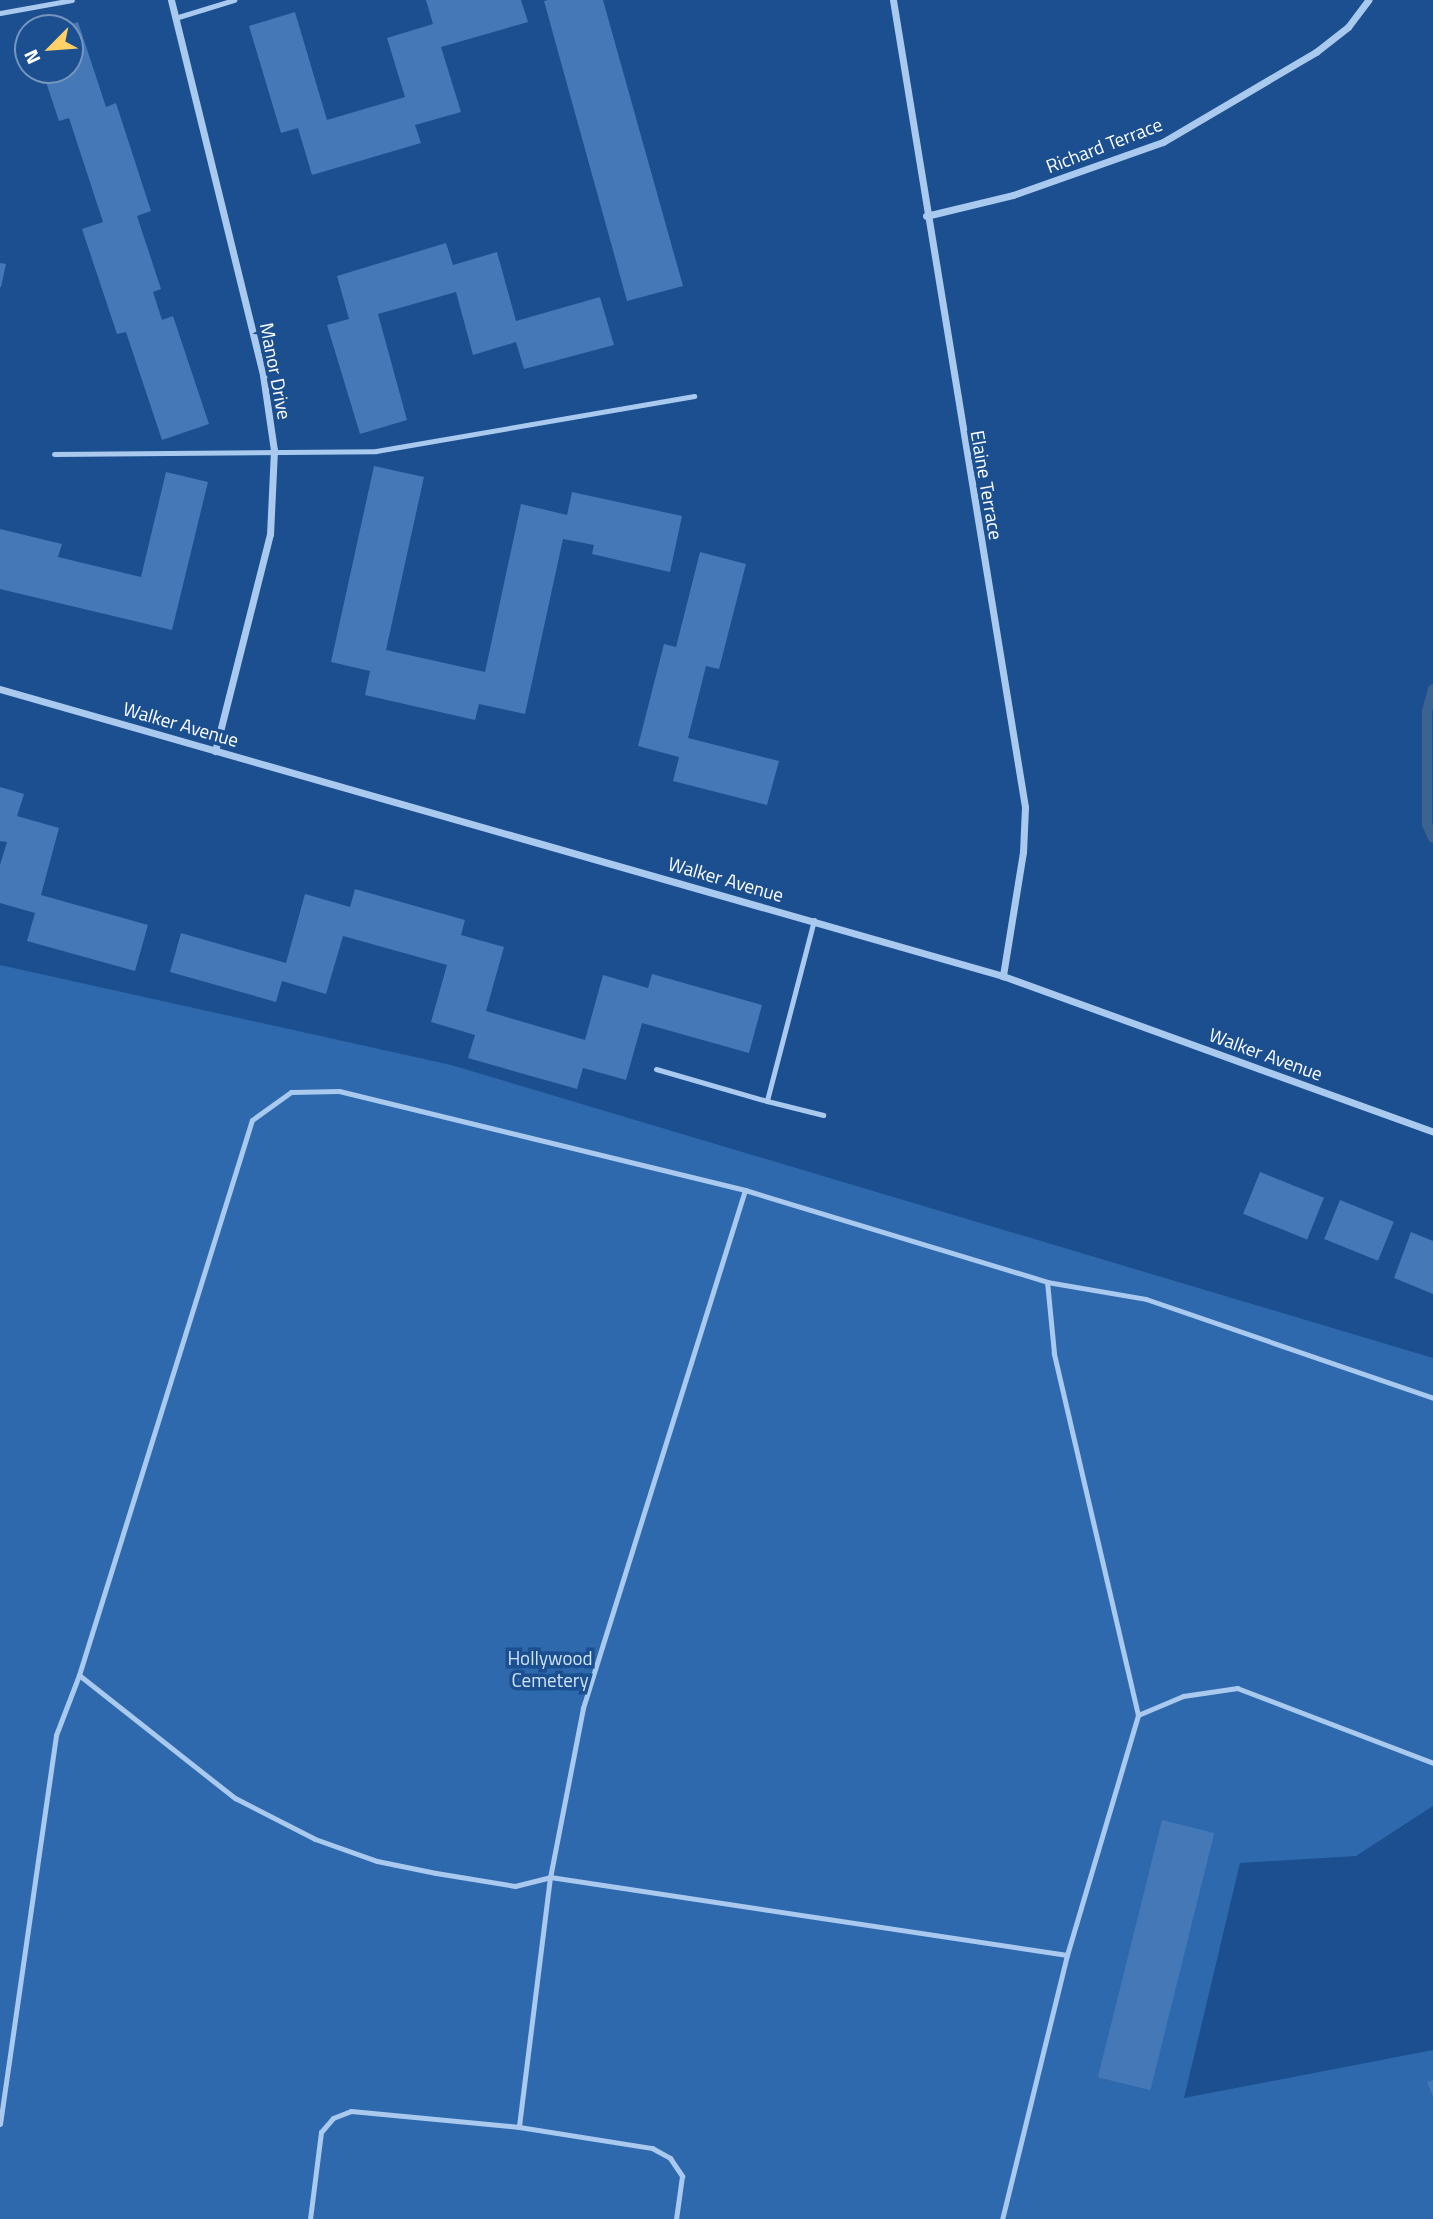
<!DOCTYPE html>
<html>
<head>
<meta charset="utf-8">
<style>
	body { margin:0 }
	#map { position:relative; width:1433px; height:2219px; overflow:hidden; background:#1b4f8f; font-family:"Titillium Web",sans-serif }
	div>[style] { position:absolute }
	[style*='--x'] { left:calc(var(--x)*1px); top:calc(var(--y)*1px); width:calc(var(--w)*1px); rotate:calc(var(--a)*1deg) }
	.green>* { inset:0; background:#2e69ad }
	.stream>* { height:10px; margin:-5px; padding:0 5px; transform-origin:5px; border-radius:5px; background:#3c6290 }
	.building>* { inset:0; background:#4478b7; transform-origin:0 0 }
	.service>* { height:5px; margin:-2.5px; padding:0 2.5px; transform-origin:2.5px; border-radius:2.5px; background:#a9c9ee }
	.minor>* { height:7px; margin:-3.5px; padding:0 3.5px; transform-origin:3.5px; border-radius:3.5px; background:#a9c9ee }
	span { translate:-50% -50%; white-space:nowrap; text-align:center; line-height:1.15; -webkit-text-stroke:7px #1b4f8f; paint-order:stroke }
	.street-label { font-size:19px; color:#fff }
	.park-label { font-size:19px; color:#cfe3fa }
	.north { position:absolute; left:14px; top:14px; width:70px; height:70px; box-sizing:border-box; background:#1b4f8f; border:2px solid #7695bc; border-radius:50%; rotate:245deg; font-size:19px; font-weight:700; line-height:28px; text-align:center; color:#fff }
	.north::after { content:''; display:block; margin:auto; width:24px; height:32px; background:#ffd166; clip-path:polygon(50% 0,100% 100%,50% 72%,0 100%) }
</style>
</head>
<body>
<div id="map">
	<div class="green">
		<i style="clip-path:polygon(0 965px,451px 1065px,1433px 1358px,1433px 1806px,1356px 1856px,1240px 1863px,1184px 2098px,1433px 2050px,1433px 2219px,0 2219px)"></i>
	</div>
	<div class="stream">
		<i style="--x:1433;--y:689;--w:23;--a:105"></i>
		<i style="--x:1427;--y:711;--w:113;--a:90"></i>
		<i style="--x:1427;--y:824;--w:15;--a:67"></i>
	</div>
	<div class="building">
		<i style="clip-path:polygon(426px 0,521px 0,528px 22px,441px 47px,461px 112px,415px 125px,421px 143px,312px 175px,298px 128px,281px 133px,249px 26px,295px 12px,327px 120px,405px 97px,387px 38px,433px 24px)"></i>
		<i style="clip-path:polygon(548px 0,603px 0,683px 286px,627px 301px,544px 1px)"></i>
		<i style="clip-path:polygon(78px 22px,106px 107px,116px 103px,151px 211px,137px 216px,161px 289px,153px 292px,162px 320px,173px 316px,209px 424px,162px 440px,126px 332px,117px 334px,82px 229px,103px 222px,69px 118px,59px 121px,42px 70px,70px 70px,70px 28px,60px 28px)"></i>
		<i style="clip-path:polygon(446px 243px,453px 265px,497px 252px,516px 321px,600px 297px,614px 345px,524px 369px,516px 342px,473px 355px,456px 292px,378px 314px,407px 420px,360px 434px,327px 325px,349px 319px,337px 276px)"></i>
		<i style="clip-path:polygon(0 263px,6px 264px,1px 287px,0 287px)"></i>
		<i style="clip-path:polygon(374px 466px,424px 477px,386px 650px,485px 672px,521px 504px,567px 515px,572px 492px,682px 516px,670px 572px,592px 554px,594px 545px,563px 539px,525px 714px,479px 704px,475px 720px,365px 695px,370px 671px,331px 662px)"></i>
		<i style="clip-path:polygon(166px 472px,208px 482px,172px 630px,0 589px,0 529px,62px 544px,58px 557px,141px 577px)"></i>
		<i style="clip-path:polygon(700px 552px,746px 564px,719px 669px,706px 666px,688px 738px,779px 761px,767px 805px,673px 781px,679px 757px,638px 746px,664px 644px,676px 647px)"></i>
		<i style="clip-path:polygon(0 787px,24px 794px,17px 816px,59px 828px,41px 895px,148px 925px,135px 971px,27px 941px,35px 913px,0 903px,0 865px,7px 842px,0 841px)"></i>
		<i style="clip-path:polygon(355px 889px,465px 920px,461px 935px,504px 947px,486px 1011px,585px 1040px,603px 975px,648px 988px,652px 974px,762px 1005px,749px 1053px,642px 1023px,626px 1080px,583px 1068px,577px 1089px,468px 1058px,475px 1035px,431px 1022px,447px 965px,343px 936px,326px 994px,282px 981px,276px 1002px,170px 972px,181px 933px,286px 963px,305px 894px,350px 907px)"></i>
		<i style="left:1260px;top:1172px;width:69px;height:45px;rotate:22deg"></i>
		<i style="left:1340px;top:1200px;width:58px;height:42px;rotate:22deg"></i>
		<i style="clip-path:polygon(1411px 1232px,1433px 1241px,1433px 1294px,1394px 1278px)"></i>
		<i style="left:1162px;top:1820px;width:54px;height:265px;rotate:14deg"></i>
		<i style="clip-path:polygon(1433px 2080px,1433px 2097px,1427px 2082px)"></i>
	</div>
	<div class="service">
		<i style="--x:0;--y:13;--w:73;--a:-10.2"></i>
		<i style="--x:175;--y:18;--w:62;--a:-17"></i>
		<i style="--x:54;--y:454;--w:322;--a:-0.5"></i>
		<i style="--x:376;--y:451;--w:323;--a:-9.8"></i>
		<i style="--x:814;--y:920;--w:187;--a:104.6"></i>
		<i style="--x:767;--y:1101;--w:58;--a:14"></i>
		<i style="--x:656;--y:1069;--w:116;--a:16.1"></i>
		<i style="--x:745;--y:1190;--w:316;--a:16.9"></i>
		<i style="--x:79;--y:1675;--w:581;--a:-72.69"></i>
		<i style="--x:252;--y:1120;--w:48;--a:-35.7"></i>
		<i style="--x:291;--y:1092;--w:48;--a:-1.2"></i>
		<i style="--x:339;--y:1091;--w:418;--a:13.7"></i>
		<i style="--x:745;--y:1190;--w:543;--a:107.37"></i>
		<i style="--x:583;--y:1708;--w:172;--a:101"></i>
		<i style="--x:550;--y:1877;--w:523;--a:8.58"></i>
		<i style="--x:1067;--y:1955;--w:272;--a:103.8"></i>
		<i style="--x:1138;--y:1715;--w:49;--a:-22.9"></i>
		<i style="--x:1183;--y:1696;--w:55;--a:-8.4"></i>
		<i style="--x:1237;--y:1688;--w:210;--a:20.9"></i>
		<i style="--x:1067;--y:1955;--w:250;--a:-73.5"></i>
		<i style="--x:1138;--y:1715;--w:372;--a:-103.1"></i>
		<i style="--x:1054;--y:1353;--w:71;--a:-95.6"></i>
		<i style="--x:1047;--y:1282;--w:100;--a:9.7"></i>
		<i style="--x:1146;--y:1299;--w:304;--a:19"></i>
		<i style="--x:0;--y:2124;--w:393;--a:-81.8"></i>
		<i style="--x:56;--y:1735;--w:64;--a:-69"></i>
		<i style="--x:79;--y:1675;--w:199;--a:38.3"></i>
		<i style="--x:235;--y:1798;--w:90;--a:27.1"></i>
		<i style="--x:315;--y:1839;--w:66;--a:19.5"></i>
		<i style="--x:377;--y:1861;--w:60;--a:11.5"></i>
		<i style="--x:436;--y:1873;--w:80;--a:9.3"></i>
		<i style="--x:515;--y:1886;--w:36;--a:-14"></i>
		<i style="--x:550;--y:1877;--w:252;--a:97.1"></i>
		<i style="--x:310;--y:2219;--w:88;--a:-82.8"></i>
		<i style="--x:321;--y:2132;--w:18;--a:-49"></i>
		<i style="--x:333;--y:2118;--w:19;--a:-21"></i>
		<i style="--x:351;--y:2111;--w:169;--a:5.4"></i>
		<i style="--x:519;--y:2127;--w:135;--a:9"></i>
		<i style="--x:652;--y:2148;--w:21;--a:29"></i>
		<i style="--x:670;--y:2158;--w:22;--a:56"></i>
		<i style="--x:682;--y:2176;--w:43;--a:97.9"></i>
	</div>
	<div class="minor">
		<i style="--x:171;--y:0;--w:386;--a:76.2"></i>
		<i style="--x:263;--y:375;--w:76;--a:81.7"></i>
		<i style="--x:274;--y:450;--w:84;--a:92.7"></i>
		<i style="--x:270;--y:534;--w:224;--a:104.2"></i>
		<i style="--x:893;--y:0;--w:818;--a:80.71"></i>
		<i style="--x:1025;--y:807;--w:45;--a:92.5"></i>
		<i style="--x:1023;--y:852;--w:126;--a:99.2"></i>
		<i style="--x:926;--y:216;--w:89;--a:-13.6"></i>
		<i style="--x:1013;--y:195;--w:159;--a:-19.5"></i>
		<i style="--x:1163;--y:142;--w:178;--a:-30.5"></i>
		<i style="--x:1316;--y:52;--w:41;--a:-38"></i>
		<i style="--x:1348;--y:27;--w:34;--a:-53"></i>
		<i style="--x:0;--y:689;--w:1043;--a:15.97"></i>
		<i style="--x:1003;--y:976;--w:457;--a:19.9"></i>
	</div>
	<div class="street-label">
		<span style="left:1104px;top:145px;rotate:-21deg">Richard Terrace</span>
		<span style="left:276px;top:371px;rotate:79deg">Manor Drive</span>
		<span style="left:987px;top:485px;rotate:80deg">Elaine Terrace</span>
		<span style="left:181px;top:724px;rotate:16deg">Walker Avenue</span>
		<span style="left:726px;top:879px;rotate:16deg">Walker Avenue</span>
		<span style="left:1266px;top:1054px;rotate:20deg">Walker Avenue</span>
	</div>
	<div class="park-label">
		<span style="left:550px;top:1669px">Hollywood<br>Cemetery</span>
	</div>
	<div class="north">N</div>
</div>
</body>
</html>
